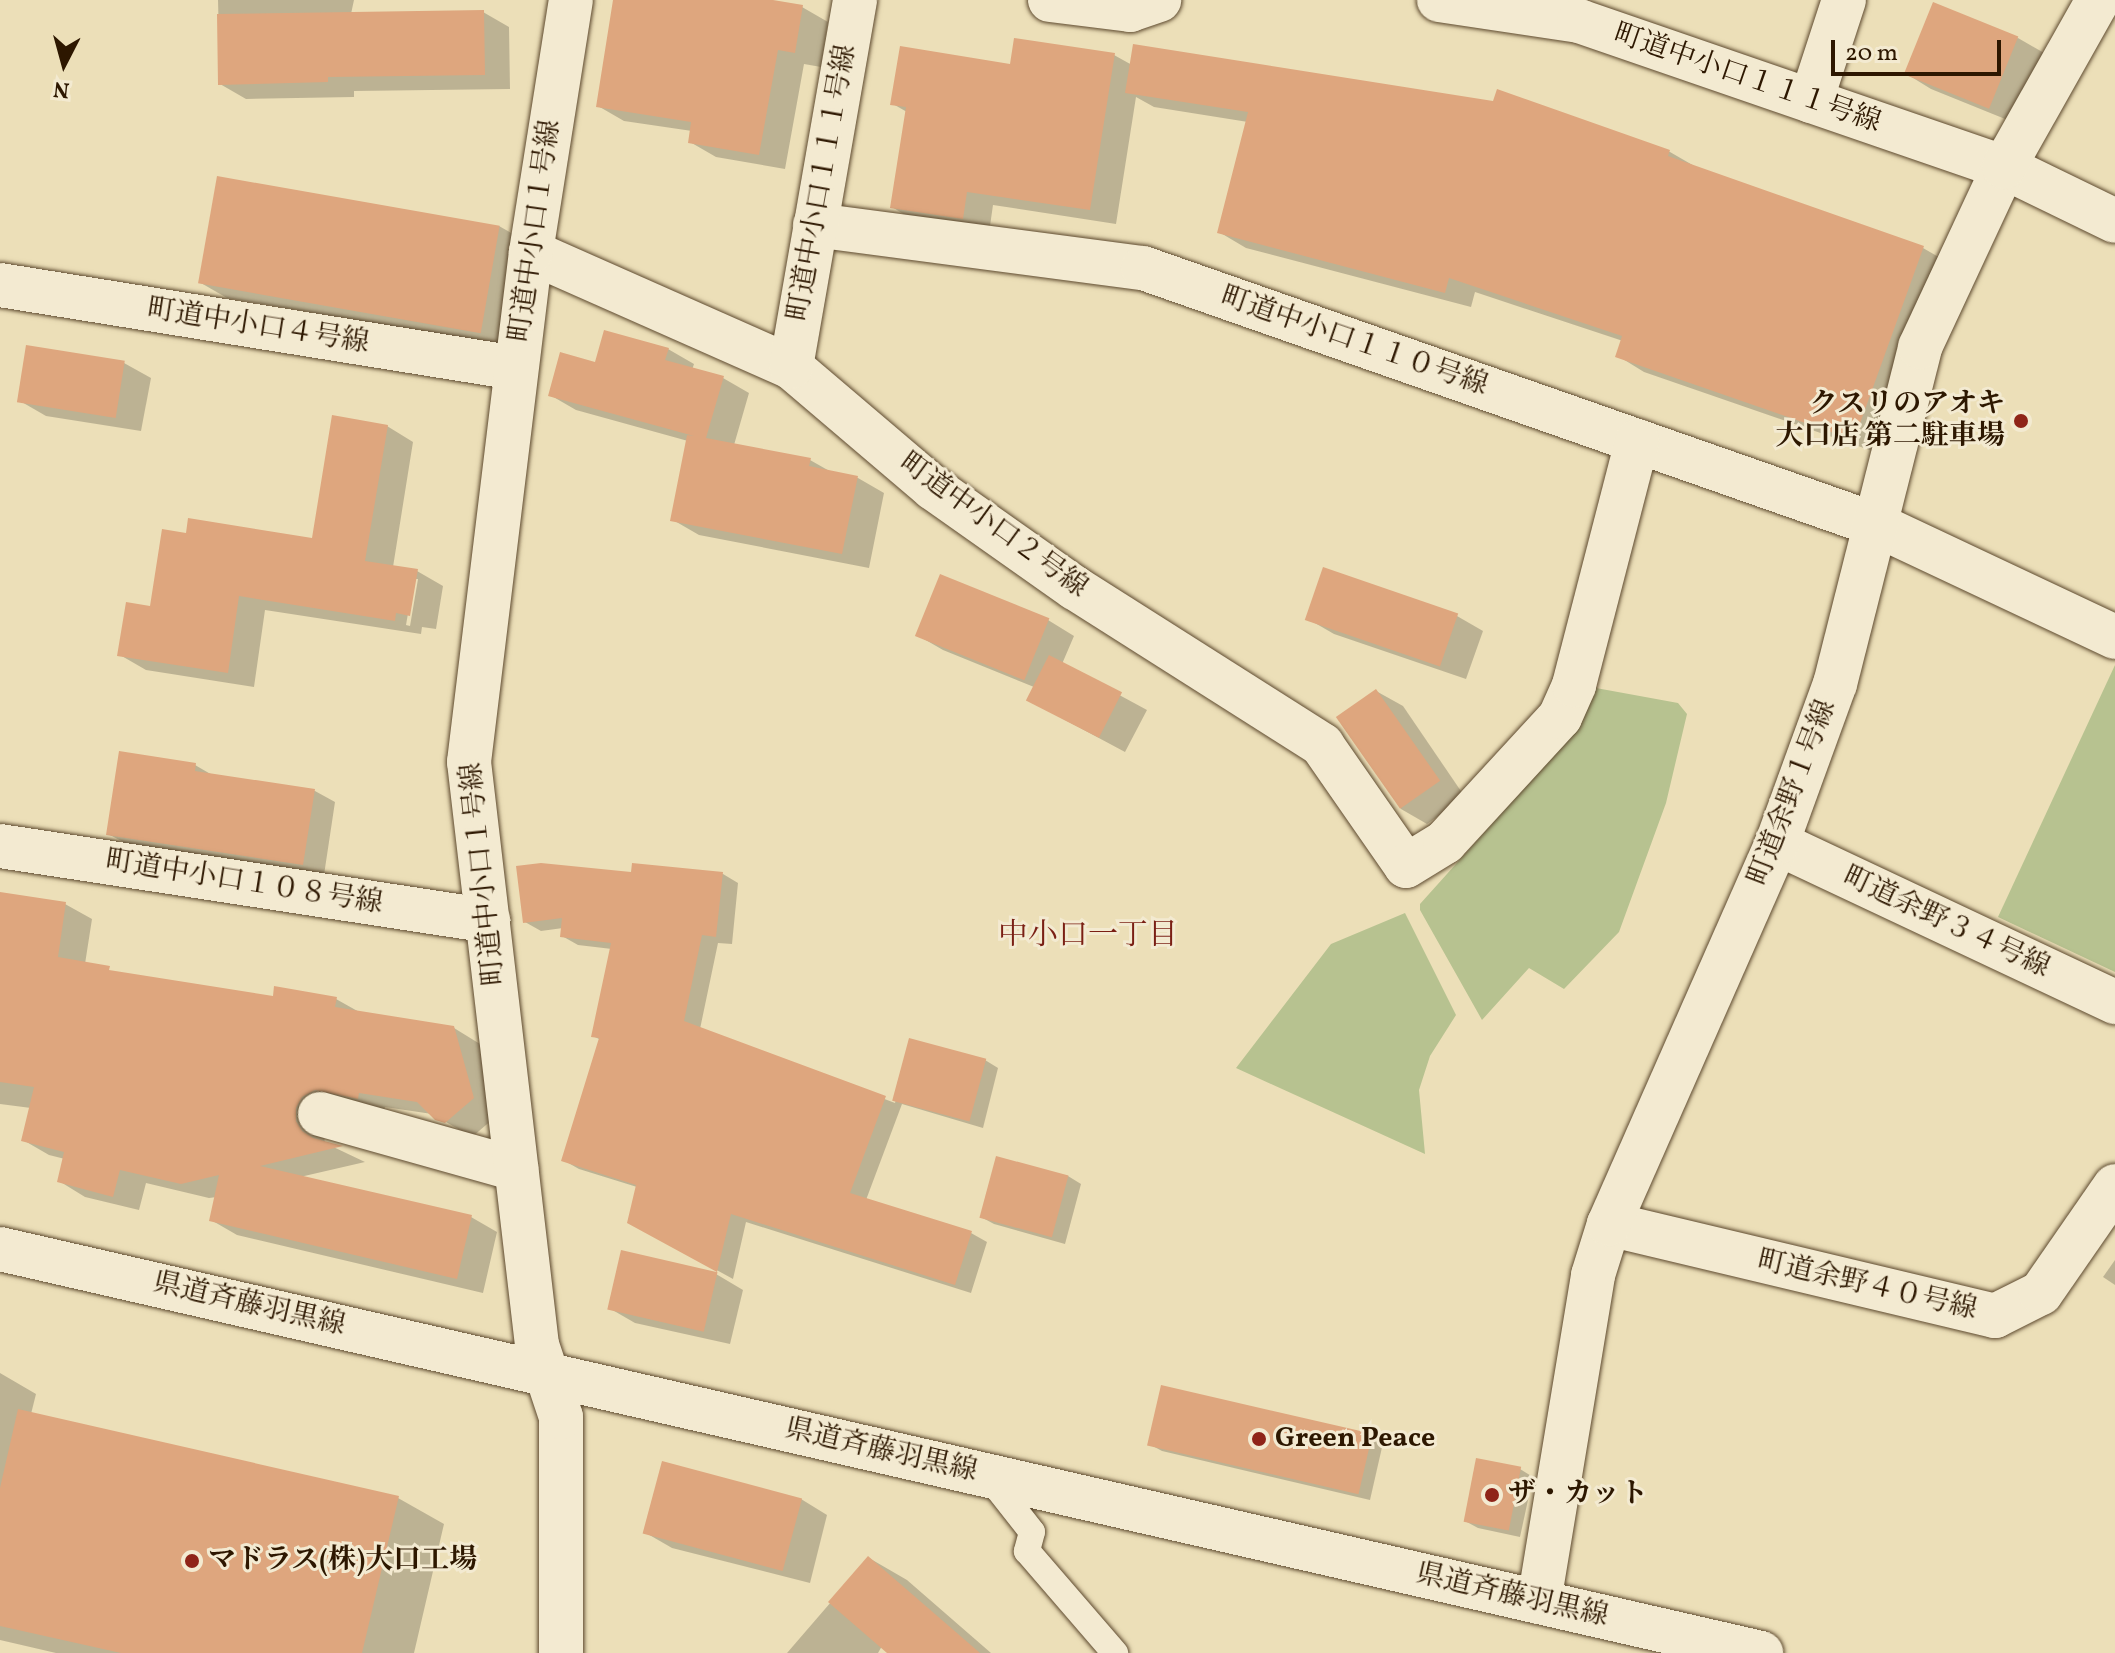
<!DOCTYPE html>
<html>
<head>
<meta charset="utf-8">
<style>
	body { margin:0 }
	#map { position:relative; width:2115px; height:1653px; overflow:hidden; background:#ecdfb8; font-family:Vollkorn,"Noto Serif JP",serif }
	div>[style] { position:absolute }
	[style*='--x'] { left:calc(var(--x)*1px); top:calc(var(--y)*1px); width:calc(var(--w)*1px); rotate:calc(var(--a)*1deg) }
	.green>* { inset:0; background:#b7c290 }
	.shadow>* { inset:0; background:#0003 }
	.building>* { inset:0; background:#dea67e; transform-origin:0 0 }
	.roads { filter:drop-shadow(0 0 2px #5d492e) drop-shadow(0 0 2px #5d492e) }
	.lane>* { height:26px; margin:-13px; padding:0 13px; transform-origin:13px; border-radius:13px; background:#f3ead1 }
	.street>* { height:44px; margin:-22px; padding:0 22px; transform-origin:22px; border-radius:22px; background:#f3ead1 }
	.secondary>* { height:44px; margin:-22px; padding:0 22px; transform-origin:22px; border-radius:22px; background:#f3ead1 }
	.dots>* { width:22px; height:22px; translate:-50% -50%; box-sizing:border-box; border:4px solid #f3ead1; border-radius:50% }
	span { translate:-50% -50%; white-space:nowrap; text-align:center; line-height:1.15; -webkit-text-stroke:6px #f3ead1; paint-order:stroke }
	.street-label { font-size:28px; color:#2d1700 }
	.poi-label { font-size:28px; color:#2d1700; font-weight:700 }
	.right { translate:-100% -50%; text-align:right }
	.left { translate:0 -50%; text-align:left }
	.neighbourhood-label { font-size:30px; color:#7a1f14 }
	.north { position:absolute; left:24px; top:24px; width:80px; height:80px; -webkit-text-stroke:6px #f3ead1; paint-order:stroke; rotate:186deg; font-size:22px; font-weight:700; line-height:32px; text-align:center; color:#2d1700 }
	.north::after { content:''; display:block; margin:auto; width:28px; height:36px; background:#2d1700; clip-path:polygon(50% 0,100% 100%,50% 72%,0 100%) }
	.scale { position:absolute; left:1831px; top:40px; width:170px; height:36px; box-sizing:border-box; border:4px solid #2d1700; border-top:0; padding-left:10px; font-size:24px; line-height:28px; white-space:nowrap; color:#2d1700; -webkit-text-stroke:6px #f3ead1; paint-order:stroke }
</style>
</head>
<body>
<div id="map">
	<div class="green">
		<i style="clip-path:polygon(2115px 665px,2115px 972px,1998px 917px)"></i>
		<i style="clip-path:polygon(1596px 688px,1678px 703px,1687px 714px,1666px 803px,1619px 932px,1564px 989px,1529px 968px,1482px 1020px,1420px 910px,1420px 904px,1580px 726px)"></i>
		<i style="clip-path:polygon(1405px 913px,1456px 1015px,1430px 1056px,1419px 1090px,1425px 1154px,1236px 1068px,1331px 944px)"></i>
	</div>
	<div class="shadow">
		<i style="clip-path:polygon(218px 0,354px 0,351px 14px,483px 12px,509px 27px,510px 89px,354px 91px,354px 97px,246px 99px,220px 84px)"></i>
		<i style="clip-path:polygon(615px 0,761px 0,802px 7px,828px 22px,821px 67px,804px 64px,785px 169px,716px 157px,690px 142px,692px 131px,624px 121px,598px 106px)"></i>
		<i style="clip-path:polygon(2018px 38px,2044px 53px,2015px 123px,1931px 89px,1905px 73px)"></i>
		<i style="clip-path:polygon(1114px 55px,1132px 65px,1494px 103px,1498px 92px,1670px 152px,1696px 167px,1923px 248px,1949px 263px,1881px 454px,1644px 372px,1618px 356px,1623px 341px,1475px 292px,1471px 307px,1246px 248px,1219px 232px,1248px 122px,1154px 107px,1136px 97px,1116px 224px,993px 205px,989px 233px,918px 223px,892px 207px,907px 112px,893px 104px,1012px 66px)"></i>
		<i style="clip-path:polygon(499px 226px,525px 241px,508px 346px,227px 298px,201px 283px)"></i>
		<i style="clip-path:polygon(668px 349px,694px 364px,692px 370px,723px 378px,749px 393px,734px 445px,810px 460px,833px 473px,858px 478px,884px 493px,869px 568px,699px 535px,673px 520px,688px 441px,576px 410px,550px 395px,597px 365px)"></i>
		<i style="clip-path:polygon(124px 363px,151px 378px,141px 431px,46px 416px,20px 401px)"></i>
		<i style="clip-path:polygon(evenodd,387px 426px,413px 442px,393px 567px,417px 571px,443px 586px,436px 629px,422px 627px,421px 634px,265px 610px,254px 687px,146px 670px,120px 655px,151px 608px,188px 535px,314px 541px,387px 426px,414px 579px,418px 579px,410px 626px,406px 625px,414px 579px)"></i>
		<i style="clip-path:polygon(1457px 616px,1483px 631px,1466px 679px,1334px 634px,1308px 619px)"></i>
		<i style="clip-path:polygon(1048px 620px,1074px 636px,1062px 664px,1147px 710px,1125px 752px,1054px 714px,1034px 687px,943px 650px,917px 635px)"></i>
		<i style="clip-path:polygon(1376px 691px,1403px 706px,1465px 797px,1427px 824px,1401px 809px)"></i>
		<i style="clip-path:polygon(195px 765px,214px 776px,315px 791px,335px 802px,324px 875px,129px 845px,108px 834px)"></i>
		<i style="clip-path:polygon(633px 874px,723px 874px,738px 883px,732px 944px,718px 943px,700px 1029px,895px 1103px,910px 1040px,985px 1060px,998px 1068px,983px 1128px,902px 1104px,866px 1200px,971px 1233px,987px 1242px,971px 1293px,746px 1222px,733px 1279px,642px 1229px,637px 1187px,579px 1169px,563px 1160px,601px 1040px,593px 1036px,612px 949px,578px 945px,562px 936px,563px 928px,541px 931px,525px 922px)"></i>
		<i style="clip-path:polygon(0 893px,65px 904px,92px 919px,85px 964px,118px 974px,274px 998px,336px 999px,361px 1013px,454px 1028px,480px 1044px,500px 1113px,472px 1137px,432px 1114px,385px 1107px,384px 1112px,322px 1122px,325px 1143px,365px 1162px,300px 1177px,471px 1217px,497px 1232px,483px 1293px,237px 1235px,211px 1220px,217px 1197px,209px 1198px,146px 1183px,139px 1210px,85px 1197px,59px 1181px,65px 1159px,49px 1155px,23px 1140px,31px 1108px,0 1104px)"></i>
		<i style="clip-path:polygon(1068px 1176px,1081px 1184px,1065px 1244px,994px 1224px,981px 1217px)"></i>
		<i style="clip-path:polygon(2115px 1260px,2115px 1285px,2103px 1277px)"></i>
		<i style="clip-path:polygon(716px 1274px,743px 1290px,730px 1344px,635px 1323px,609px 1308px)"></i>
		<i style="clip-path:polygon(0 1373px,36px 1394px,31px 1414px,398px 1498px,444px 1524px,414px 1653px,56px 1653px,0 1640px)"></i>
		<i style="clip-path:polygon(1371px 1436px,1383px 1443px,1370px 1500px,1162px 1451px,1149px 1444px)"></i>
		<i style="clip-path:polygon(1520px 1469px,1533px 1477px,1520px 1537px,1478px 1528px,1465px 1521px)"></i>
		<i style="clip-path:polygon(801px 1499px,827px 1515px,810px 1583px,672px 1548px,646px 1533px)"></i>
		<i style="clip-path:polygon(869px 1558px,907px 1580px,991px 1653px,890px 1653px,882px 1646px,878px 1653px,787px 1653px)"></i>
	</div>
	<div class="building">
		<i style="clip-path:polygon(613px 0,773px 0,803px 5px,795px 53px,778px 50px,759px 155px,688px 143px,691px 122px,596px 107px)"></i>
		<i style="left:1933px;top:2px;width:92px;height:78px;rotate:22deg"></i>
		<i style="clip-path:polygon(484px 10px,485px 75px,328px 77px,328px 82px,218px 85px,217px 14px)"></i>
		<i style="clip-path:polygon(1014px 38px,1115px 53px,1090px 210px,967px 192px,963px 219px,890px 208px,906px 107px,890px 105px,900px 46px,1010px 64px)"></i>
		<i style="clip-path:polygon(1133px 44px,1493px 101px,1497px 89px,1670px 150px,1668px 156px,1924px 246px,1854px 440px,1615px 357px,1622px 336px,1449px 278px,1445px 293px,1217px 233px,1248px 112px,1125px 93px)"></i>
		<i style="left:217px;top:176px;width:287px;height:109px;rotate:10deg"></i>
		<i style="clip-path:polygon(604px 330px,669px 348px,665px 360px,724px 376px,706px 438px,811px 458px,809px 466px,858px 476px,842px 554px,670px 521px,687px 435px,694px 436px,548px 396px,560px 352px,595px 362px)"></i>
		<i style="left:26px;top:345px;width:100px;height:58px;rotate:9deg"></i>
		<i style="clip-path:polygon(332px 415px,388px 425px,365px 561px,418px 569px,410px 616px,396px 613px,395px 621px,239px 596px,228px 673px,117px 656px,126px 602px,150px 606px,162px 529px,186px 533px,188px 518px,312px 538px)"></i>
		<i style="left:1323px;top:567px;width:143px;height:56px;rotate:19deg"></i>
		<i style="left:940px;top:574px;width:118px;height:67px;rotate:22deg"></i>
		<i style="left:1049px;top:655px;width:82px;height:51px;rotate:27deg"></i>
		<i style="left:1376px;top:689px;width:112px;height:49px;rotate:55deg"></i>
		<i style="clip-path:polygon(119px 751px,196px 763px,195px 771px,315px 789px,303px 865px,106px 835px)"></i>
		<i style="clip-path:polygon(541px 863px,631px 872px,632px 863px,723px 872px,716px 937px,702px 935px,684px 1021px,886px 1096px,850px 1193px,972px 1231px,955px 1285px,731px 1214px,717px 1272px,627px 1223px,636px 1185px,561px 1161px,599px 1038px,591px 1037px,611px 943px,560px 937px,562px 918px,523px 923px,516px 866px)"></i>
		<i style="clip-path:polygon(0 892px,66px 902px,58px 957px,110px 966px,109px 970px,273px 996px,274px 986px,337px 997px,335px 1007px,454px 1026px,474px 1098px,445px 1123px,435px 1120px,417px 1102px,359px 1093px,358px 1099px,315px 1090px,302px 1097px,296px 1108px,296px 1121px,302px 1131px,313px 1138px,343px 1146px,260px 1166px,472px 1215px,457px 1279px,209px 1221px,219px 1175px,181px 1184px,120px 1170px,113px 1197px,57px 1182px,64px 1152px,21px 1141px,34px 1087px,0 1082px)"></i>
		<i style="left:909px;top:1038px;width:80px;height:65px;rotate:15deg"></i>
		<i style="left:996px;top:1156px;width:75px;height:64px;rotate:15deg"></i>
		<i style="left:621px;top:1250px;width:99px;height:61px;rotate:13deg"></i>
		<i style="left:1161px;top:1385px;width:217px;height:62px;rotate:13deg"></i>
		<i style="clip-path:polygon(18px 1409px,399px 1496px,362px 1653px,121px 1653px,0 1626px,0 1488px)"></i>
		<i style="left:1476px;top:1458px;width:46px;height:65px;rotate:11deg"></i>
		<i style="left:662px;top:1461px;width:145px;height:75px;rotate:15deg"></i>
		<i style="clip-path:polygon(868px 1556px,980px 1653px,887px 1653px,828px 1602px)"></i>
	</div>
	<div class="roads">
		<div class="lane">
			<i style="--x:988;--y:1476;--w:71;--a:51.8"></i>
			<i style="--x:1032;--y:1532;--w:20;--a:105"></i>
			<i style="--x:1027;--y:1551;--w:135;--a:49.2"></i>
		</div>
		<div class="street">
			<i style="--x:1050;--y:0;--w:81;--a:7.1"></i>
			<i style="--x:1130;--y:10;--w:31;--a:-19"></i>
			<i style="--x:1439;--y:0;--w:142;--a:8.5"></i>
			<i style="--x:1579;--y:21;--w:449;--a:19"></i>
			<i style="--x:2004;--y:167;--w:123;--a:25.9"></i>
			<i style="--x:1811;--y:101;--w:106;--a:-71.9"></i>
			<i style="--x:815;--y:225;--w:331;--a:7.5"></i>
			<i style="--x:1143;--y:268;--w:778;--a:19.3"></i>
			<i style="--x:1877;--y:525;--w:263;--a:25.2"></i>
			<i style="--x:531;--y:252;--w:284;--a:23.9"></i>
			<i style="--x:791;--y:367;--w:187;--a:40.4"></i>
			<i style="--x:933;--y:488;--w:174;--a:35.2"></i>
			<i style="--x:1075;--y:588;--w:293;--a:32.4"></i>
			<i style="--x:1322;--y:745;--w:147;--a:55.2"></i>
			<i style="--x:1406;--y:866;--w:46;--a:-31.6"></i>
			<i style="--x:1445;--y:842;--w:170;--a:-47.4"></i>
			<i style="--x:1560;--y:717;--w:35;--a:-66"></i>
			<i style="--x:1574;--y:685;--w:252;--a:-75.5"></i>
			<i style="--x:0;--y:285;--w:523;--a:9.14"></i>
			<i style="--x:791;--y:367;--w:373;--a:-80.1"></i>
			<i style="--x:1777;--y:843;--w:374;--a:25.2"></i>
			<i style="--x:0;--y:846;--w:494;--a:8.7"></i>
			<i style="--x:320;--y:1114;--w:204;--a:15.7"></i>
			<i style="--x:1609;--y:1224;--w:397;--a:13.4"></i>
			<i style="--x:1995;--y:1316;--w:51;--a:-26.6"></i>
			<i style="--x:2041;--y:1293;--w:130;--a:-55.3"></i>
			<i style="--x:1539;--y:1602;--w:331;--a:-80.6"></i>
			<i style="--x:1593;--y:1275;--w:53;--a:-72.6"></i>
			<i style="--x:1609;--y:1224;--w:416;--a:-66.2"></i>
			<i style="--x:1777;--y:843;--w:169;--a:-70"></i>
			<i style="--x:1835;--y:684;--w:348;--a:-75.8"></i>
			<i style="--x:1920;--y:347;--w:199;--a:-65"></i>
			<i style="--x:2004;--y:167;--w:192;--a:-60.6"></i>
			<i style="--x:561;--y:1653;--w:236;--a:-90"></i>
			<i style="--x:561;--y:1417;--w:76;--a:-108.4"></i>
			<i style="--x:537;--y:1345;--w:587;--a:-96.65"></i>
			<i style="--x:469;--y:762;--w:514;--a:-83.07"></i>
			<i style="--x:531;--y:252;--w:255;--a:-81"></i>
		</div>
		<div class="secondary">
			<i style="--x:0;--y:1249;--w:1807;--a:12.92"></i>
		</div>
	</div>
	<div class="dots">
		<i style="left:2021px;top:421px;background:#8f2418"></i>
		<i style="left:1259px;top:1439px;background:#8f2418"></i>
		<i style="left:1492px;top:1495px;background:#8f2418"></i>
		<i style="left:192px;top:1561px;background:#8f2418"></i>
	</div>
	<div class="street-label">
		<span style="left:1747px;top:79px;rotate:19deg">町道中小口１１１号線</span>
		<span style="left:823px;top:183px;rotate:-80deg">町道中小口１１１号線</span>
		<span style="left:536px;top:231px;rotate:-82deg">町道中小口１号線</span>
		<span style="left:258px;top:327px;rotate:9deg">町道中小口４号線</span>
		<span style="left:1354px;top:342px;rotate:19deg">町道中小口１１０号線</span>
		<span style="left:993px;top:526px;rotate:36deg">町道中小口２号線</span>
		<span style="left:1793px;top:793px;rotate:-69deg">町道余野１号線</span>
		<span style="left:484px;top:874px;rotate:-96deg">町道中小口１号線</span>
		<span style="left:244px;top:883px;rotate:9deg">町道中小口１０８号線</span>
		<span style="left:1946px;top:923px;rotate:25deg">町道余野３４号線</span>
		<span style="left:1867px;top:1286px;rotate:13deg">町道余野４０号線</span>
		<span style="left:249px;top:1305px;rotate:13deg">県道斉藤羽黒線</span>
		<span style="left:881px;top:1451px;rotate:13deg">県道斉藤羽黒線</span>
		<span style="left:1512px;top:1596px;rotate:13deg">県道斉藤羽黒線</span>
	</div>
	<div class="poi-label">
		<span class="right" style="left:2005px;top:421px">クスリのアオキ<br>大口店 第二駐車場</span>
		<span class="left" style="left:1275px;top:1439px">Green Peace</span>
		<span class="left" style="left:1508px;top:1495px">ザ・カット</span>
		<span class="left" style="left:208px;top:1561px">マドラス(株)大口工場</span>
	</div>
	<div class="neighbourhood-label">
		<span style="left:1088px;top:936px">中小口一丁目</span>
	</div>
	<div class="north">N</div>
	<div class="scale">20 m</div>
</div>
</body>
</html>
